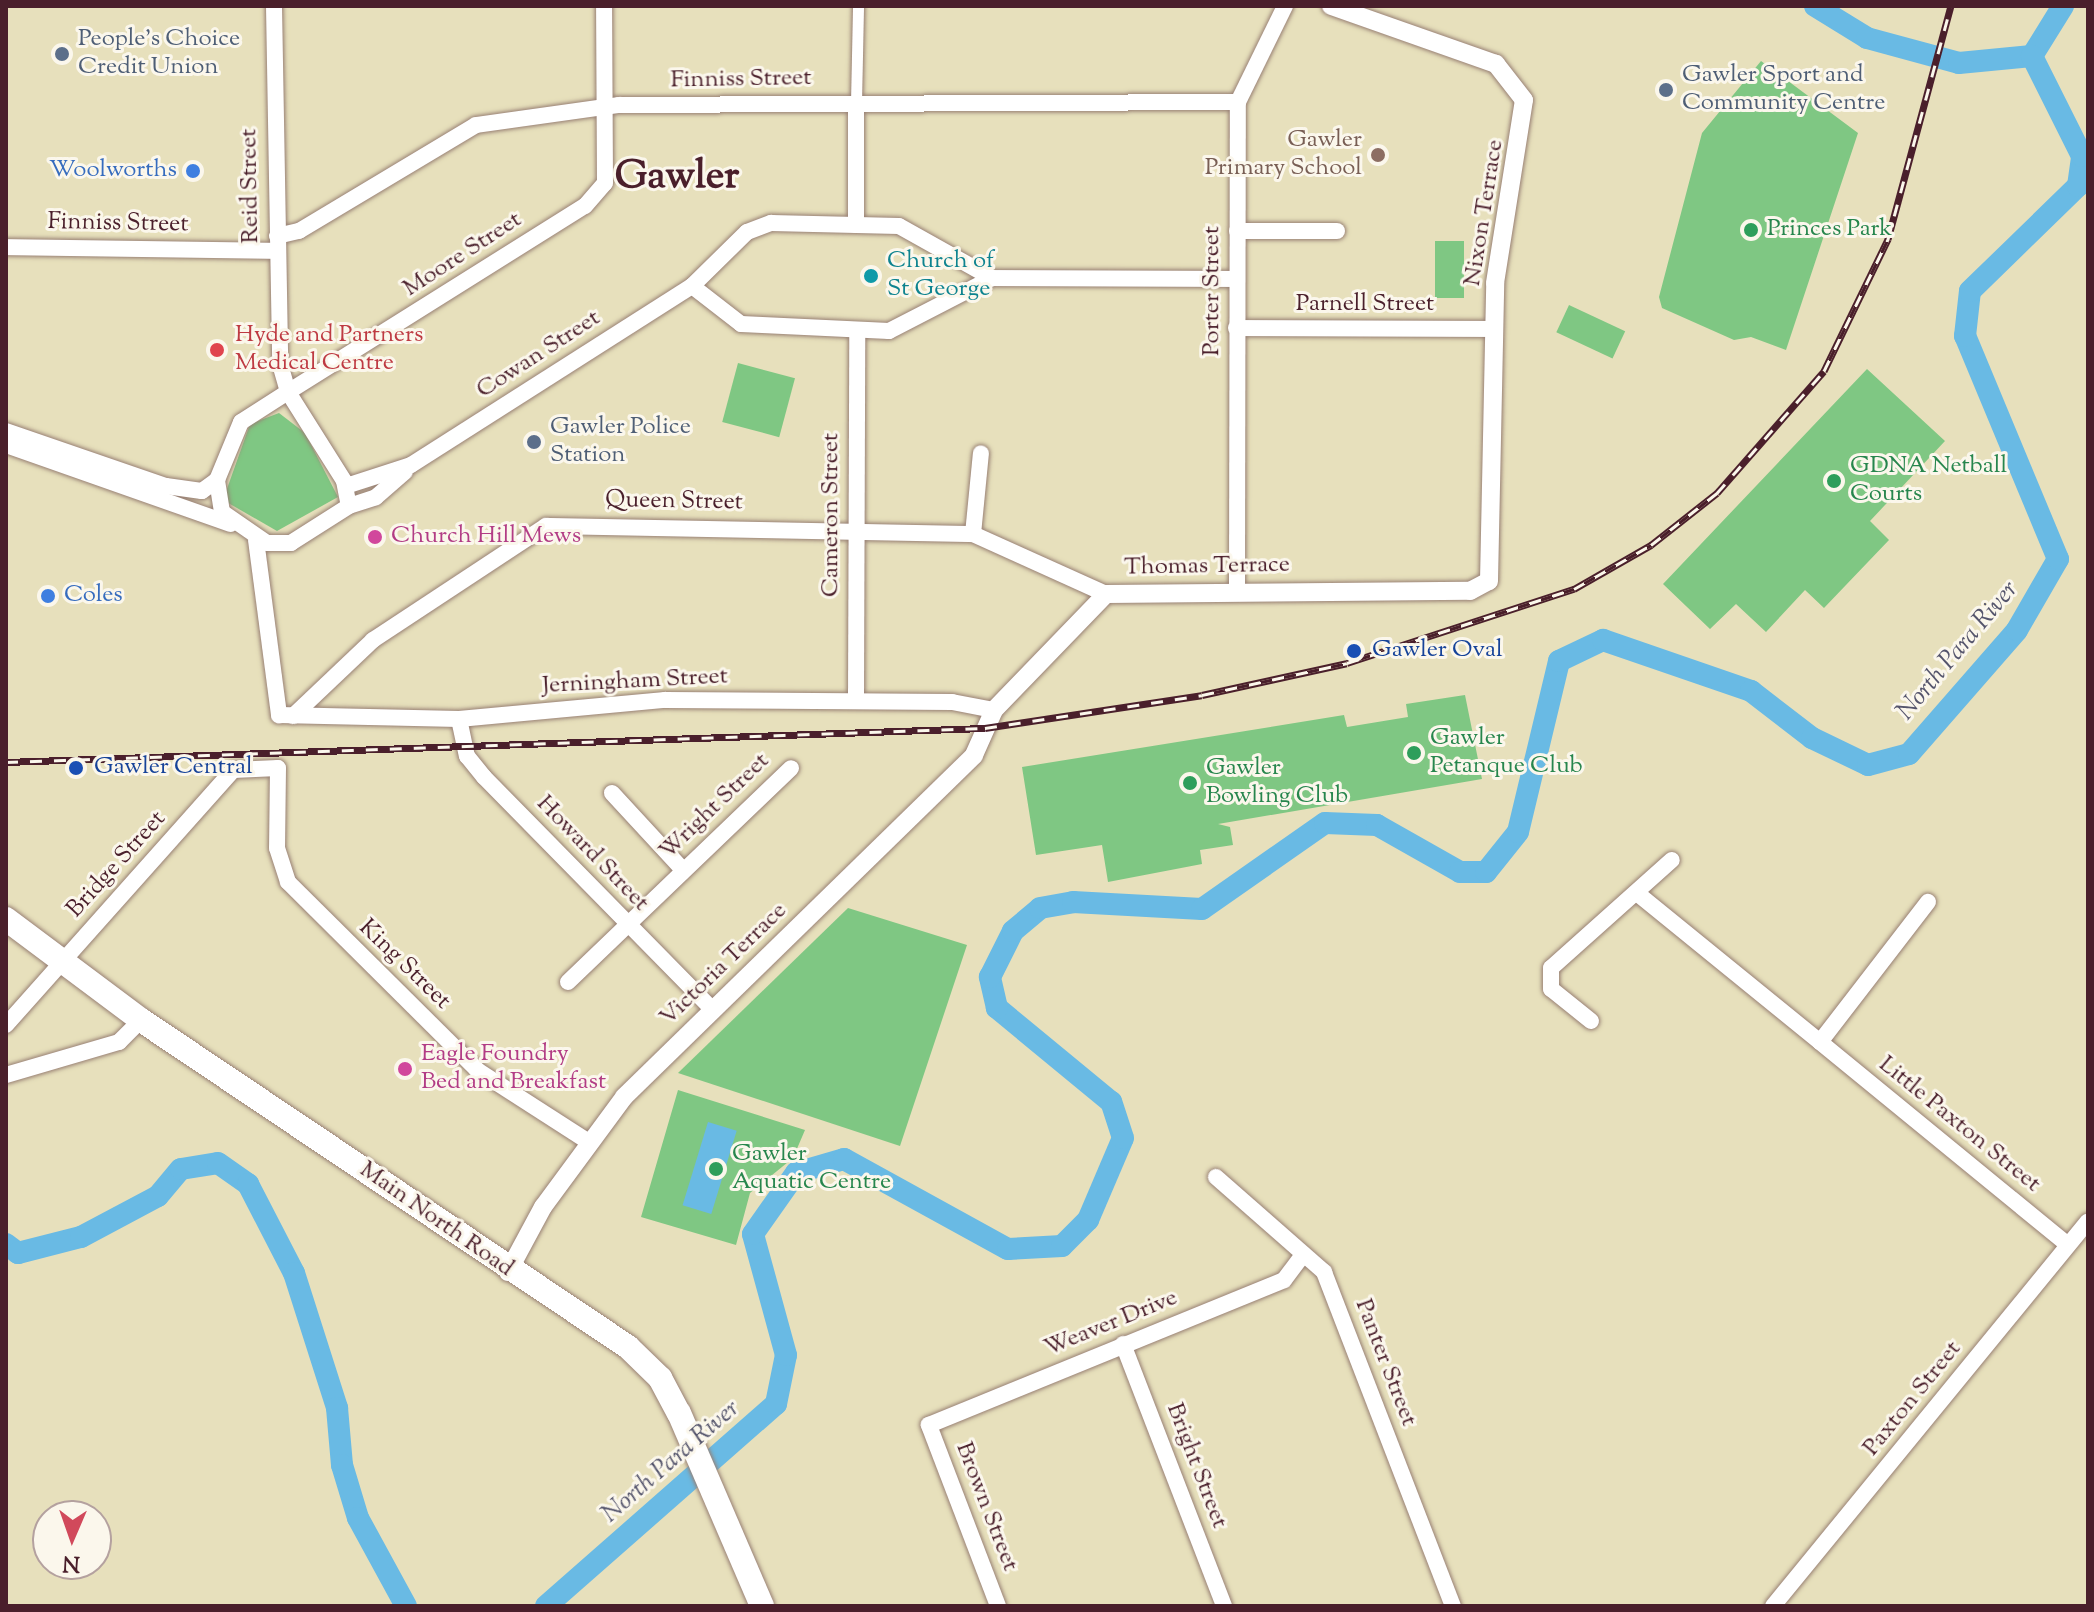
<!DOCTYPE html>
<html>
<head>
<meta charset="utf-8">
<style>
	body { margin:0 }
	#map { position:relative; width:2094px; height:1612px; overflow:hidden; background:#e7e0bc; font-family:"Sorts Mill Goudy",serif }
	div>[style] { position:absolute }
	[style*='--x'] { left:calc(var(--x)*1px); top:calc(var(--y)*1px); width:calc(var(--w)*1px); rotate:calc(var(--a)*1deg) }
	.green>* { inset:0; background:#7fc783; transform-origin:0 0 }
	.water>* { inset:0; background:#69bae4; transform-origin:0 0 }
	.river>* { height:22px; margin:-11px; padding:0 11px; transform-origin:11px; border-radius:11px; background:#69bae4 }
	.roads { filter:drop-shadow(0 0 2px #988074) drop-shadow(0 0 2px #988074) }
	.pedestrian>* { height:11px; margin:-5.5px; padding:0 5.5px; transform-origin:5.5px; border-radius:5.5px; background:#fff }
	.minor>* { height:16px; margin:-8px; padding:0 8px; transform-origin:8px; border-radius:8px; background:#fff }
	.tertiary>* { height:18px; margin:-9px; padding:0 9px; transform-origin:9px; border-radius:9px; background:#fff }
	.primary>* { height:24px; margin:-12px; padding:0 12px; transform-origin:12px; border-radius:12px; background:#fff }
	.rail>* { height:7px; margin-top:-3.5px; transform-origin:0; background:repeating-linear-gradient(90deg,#fbf7ec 0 12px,#4a1f2b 0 24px); box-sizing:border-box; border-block:2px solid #4a1f2b }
	.dots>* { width:22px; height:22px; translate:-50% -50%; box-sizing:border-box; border:4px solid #fbf7ec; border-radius:50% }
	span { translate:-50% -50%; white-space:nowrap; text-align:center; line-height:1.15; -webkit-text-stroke:6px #fbf7ec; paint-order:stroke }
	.service-label { font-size:24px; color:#4e5e75 }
	.left { translate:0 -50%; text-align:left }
	.street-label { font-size:24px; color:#4a1f2b }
	.education-label { font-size:24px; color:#785e54 }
	.right { translate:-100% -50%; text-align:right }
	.shop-label { font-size:24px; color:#366cbe }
	.leisure-label { font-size:24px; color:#27864d }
	.culture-label { font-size:24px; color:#0d838f }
	.health-label { font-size:24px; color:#be3a42 }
	.hotel-label { font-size:24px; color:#b23c85 }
	.transit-label { font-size:24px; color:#164399 }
	.water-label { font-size:26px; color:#55556c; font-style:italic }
	.town-label { font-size:40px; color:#4a1f2b; font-weight:700 }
	.frame { position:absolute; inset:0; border:8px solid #4a1f2b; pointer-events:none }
	.north { position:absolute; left:32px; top:1500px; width:80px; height:80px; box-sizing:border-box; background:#fbf7ec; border:2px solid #b4a19f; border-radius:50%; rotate:182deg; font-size:22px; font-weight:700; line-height:32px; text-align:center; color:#4a1f2b }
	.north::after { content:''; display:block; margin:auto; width:28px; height:36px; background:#d1495b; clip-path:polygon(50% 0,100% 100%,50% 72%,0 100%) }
</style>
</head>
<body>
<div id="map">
	<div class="green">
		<i style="clip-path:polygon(1761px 61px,1858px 133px,1786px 350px,1751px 337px,1734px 340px,1662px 308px,1659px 297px,1702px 133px)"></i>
		<i style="left:1435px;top:241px;width:29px;height:57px"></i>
		<i style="left:1569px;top:305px;width:62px;height:30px;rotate:25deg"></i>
		<i style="left:738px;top:363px;width:59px;height:61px;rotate:15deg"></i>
		<i style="clip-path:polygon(1867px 369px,1945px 441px,1870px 521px,1889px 540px,1824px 608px,1805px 590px,1766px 632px,1736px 604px,1710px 629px,1663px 584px)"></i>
		<i style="clip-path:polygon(279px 413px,305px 433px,338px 497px,277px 531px,223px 500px,250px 424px)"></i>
		<i style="clip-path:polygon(1465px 695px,1482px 779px,1218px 824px,1230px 827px,1233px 845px,1200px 850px,1202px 864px,1108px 882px,1102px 845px,1036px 855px,1022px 767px,1344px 715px,1347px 727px,1408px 717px,1406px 704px)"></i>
		<i style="clip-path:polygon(848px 908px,967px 945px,900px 1146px,678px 1073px)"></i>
		<i style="clip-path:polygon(678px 1090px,805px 1130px,793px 1158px,750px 1193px,736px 1245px,641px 1217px)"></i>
	</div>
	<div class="water">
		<i style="left:708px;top:1122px;width:30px;height:87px;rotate:17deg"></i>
	</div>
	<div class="river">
		<i style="--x:1815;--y:6;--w:61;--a:31.6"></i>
		<i style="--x:1867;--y:38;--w:95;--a:15.2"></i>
		<i style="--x:1959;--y:63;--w:73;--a:-5.5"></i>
		<i style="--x:2032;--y:56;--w:59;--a:-58.2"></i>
		<i style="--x:6;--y:1244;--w:15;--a:37"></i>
		<i style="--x:18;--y:1253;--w:65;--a:-14.3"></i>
		<i style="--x:81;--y:1237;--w:87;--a:-28"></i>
		<i style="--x:158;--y:1196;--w:35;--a:-50"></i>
		<i style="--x:181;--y:1169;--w:37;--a:-9"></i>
		<i style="--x:218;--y:1163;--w:37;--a:35"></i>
		<i style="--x:248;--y:1184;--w:100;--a:62.7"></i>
		<i style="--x:294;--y:1273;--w:142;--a:72.3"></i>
		<i style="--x:337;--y:1408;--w:57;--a:85"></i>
		<i style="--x:342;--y:1465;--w:55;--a:73.2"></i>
		<i style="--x:358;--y:1518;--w:100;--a:61.4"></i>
		<i style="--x:546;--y:1606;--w:306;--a:-41.3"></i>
		<i style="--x:776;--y:1404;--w:50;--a:-78.5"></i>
		<i style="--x:786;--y:1355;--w:125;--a:-105.3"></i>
		<i style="--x:753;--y:1234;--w:75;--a:-54.8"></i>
		<i style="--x:796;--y:1173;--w:50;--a:-16.3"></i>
		<i style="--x:844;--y:1159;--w:187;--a:28.8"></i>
		<i style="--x:1008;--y:1249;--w:54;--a:-3.2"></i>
		<i style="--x:1062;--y:1246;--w:37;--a:-45"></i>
		<i style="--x:1088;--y:1220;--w:89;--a:-66.9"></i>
		<i style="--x:1123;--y:1138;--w:38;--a:-108"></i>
		<i style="--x:1111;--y:1102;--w:148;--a:-140.5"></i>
		<i style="--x:997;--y:1008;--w:32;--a:-103"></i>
		<i style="--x:990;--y:977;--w:51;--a:-63.4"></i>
		<i style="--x:1013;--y:931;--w:35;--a:-40"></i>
		<i style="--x:1040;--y:908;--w:34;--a:-10"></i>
		<i style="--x:1073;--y:902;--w:129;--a:3.1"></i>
		<i style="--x:1202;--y:909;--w:150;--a:-35"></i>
		<i style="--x:1325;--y:823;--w:52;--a:2.2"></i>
		<i style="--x:1377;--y:825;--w:95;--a:29.5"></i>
		<i style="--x:1460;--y:872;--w:26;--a:0"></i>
		<i style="--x:1486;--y:872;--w:51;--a:-51.3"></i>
		<i style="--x:1518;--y:832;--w:176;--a:-76.5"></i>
		<i style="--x:1559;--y:661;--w:49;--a:-25.5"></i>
		<i style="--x:1603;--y:640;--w:157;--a:19"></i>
		<i style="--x:1751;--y:691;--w:77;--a:37.6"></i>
		<i style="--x:1812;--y:738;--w:62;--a:25.7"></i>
		<i style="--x:1868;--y:765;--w:42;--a:-15"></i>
		<i style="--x:1909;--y:754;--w:164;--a:-48.9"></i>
		<i style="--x:2017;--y:630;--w:82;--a:-60"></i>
		<i style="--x:2058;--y:559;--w:242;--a:-112.6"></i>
		<i style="--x:1965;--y:336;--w:45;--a:-83.7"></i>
		<i style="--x:1970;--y:291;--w:151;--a:-44.2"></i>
		<i style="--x:2078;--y:186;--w:30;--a:-82"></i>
		<i style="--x:2082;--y:156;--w:112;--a:-116.6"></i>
	</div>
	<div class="roads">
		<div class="pedestrian">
			<i style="--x:856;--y:103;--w:97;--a:-88.8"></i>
		</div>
		<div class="minor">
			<i style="--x:274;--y:6;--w:358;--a:89"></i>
			<i style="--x:280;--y:364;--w:29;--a:74"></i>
			<i style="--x:288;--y:392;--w:350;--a:-32.1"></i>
			<i style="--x:585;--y:206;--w:30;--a:-49"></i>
			<i style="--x:605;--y:183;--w:177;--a:-90.3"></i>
			<i style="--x:771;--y:223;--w:128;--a:1.3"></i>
			<i style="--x:899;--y:226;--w:107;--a:29.2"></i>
			<i style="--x:992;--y:278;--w:116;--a:152.8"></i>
			<i style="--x:889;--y:331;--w:148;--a:-177.3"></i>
			<i style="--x:741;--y:324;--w:62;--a:-142.2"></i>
			<i style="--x:692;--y:286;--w:77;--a:-44.5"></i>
			<i style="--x:747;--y:232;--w:26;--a:-21"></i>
			<i style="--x:856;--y:225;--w:122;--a:-90"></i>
			<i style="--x:1237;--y:231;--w:100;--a:0"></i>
			<i style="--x:277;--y:236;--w:23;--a:-13"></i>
			<i style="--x:299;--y:231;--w:206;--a:-30.9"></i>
			<i style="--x:476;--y:125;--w:144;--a:-8"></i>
			<i style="--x:619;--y:105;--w:619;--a:-0.28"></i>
			<i style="--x:6;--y:247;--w:271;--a:0.8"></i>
			<i style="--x:992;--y:278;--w:244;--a:0.2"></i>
			<i style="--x:1236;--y:328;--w:258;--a:0.2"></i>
			<i style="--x:6;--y:431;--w:169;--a:19"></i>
			<i style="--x:166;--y:486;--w:36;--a:8"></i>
			<i style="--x:202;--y:491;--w:19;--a:-36"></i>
			<i style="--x:217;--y:480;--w:63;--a:-67.5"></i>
			<i style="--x:241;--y:422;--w:56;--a:-32.6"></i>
			<i style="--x:288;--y:392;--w:105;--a:57.8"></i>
			<i style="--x:344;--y:481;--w:25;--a:79"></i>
			<i style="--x:349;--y:506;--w:69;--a:147.5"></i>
			<i style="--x:291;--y:543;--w:24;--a:180"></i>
			<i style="--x:267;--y:543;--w:55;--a:-145.4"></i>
			<i style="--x:222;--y:512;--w:32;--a:-99"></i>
			<i style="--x:6;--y:445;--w:238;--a:19.4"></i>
			<i style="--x:346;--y:486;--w:68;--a:-17.9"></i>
			<i style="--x:411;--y:465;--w:333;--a:-32.5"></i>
			<i style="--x:349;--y:506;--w:28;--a:-18"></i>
			<i style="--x:376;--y:497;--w:38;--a:-41"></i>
			<i style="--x:973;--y:534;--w:81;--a:-84.4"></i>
			<i style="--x:256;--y:540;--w:177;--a:82.5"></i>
			<i style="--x:279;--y:715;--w:180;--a:1.3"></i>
			<i style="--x:459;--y:719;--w:207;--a:-5.3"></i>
			<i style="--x:665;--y:700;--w:287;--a:0.4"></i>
			<i style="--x:952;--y:702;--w:43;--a:10.8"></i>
			<i style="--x:1237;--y:588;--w:486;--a:-89.9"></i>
			<i style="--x:1238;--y:102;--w:107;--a:-63.9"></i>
			<i style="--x:856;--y:700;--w:370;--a:-89.8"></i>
			<i style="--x:293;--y:716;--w:110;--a:-43.5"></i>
			<i style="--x:373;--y:640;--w:207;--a:-33.4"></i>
			<i style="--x:546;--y:526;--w:427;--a:1.1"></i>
			<i style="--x:973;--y:534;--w:146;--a:24.3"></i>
			<i style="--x:459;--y:719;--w:38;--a:78"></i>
			<i style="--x:467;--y:756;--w:27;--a:51"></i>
			<i style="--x:484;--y:777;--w:327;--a:45.5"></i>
			<i style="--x:612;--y:793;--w:105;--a:47.3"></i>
			<i style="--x:1638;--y:894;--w:235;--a:39.1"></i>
			<i style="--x:1820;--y:1042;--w:177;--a:-52.4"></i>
			<i style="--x:568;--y:982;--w:309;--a:-43.8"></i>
			<i style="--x:1591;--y:1021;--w:51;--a:-141.3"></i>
			<i style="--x:1551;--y:989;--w:21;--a:-90"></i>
			<i style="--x:1551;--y:968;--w:162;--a:-41.8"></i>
			<i style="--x:6;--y:1025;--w:341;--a:-48.3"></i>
			<i style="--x:233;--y:770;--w:45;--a:-2.5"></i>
			<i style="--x:278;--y:768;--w:80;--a:90.7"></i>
			<i style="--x:277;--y:848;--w:36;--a:72"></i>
			<i style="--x:288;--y:882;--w:267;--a:44.8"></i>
			<i style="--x:477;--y:1070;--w:131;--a:32.8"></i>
			<i style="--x:1820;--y:1042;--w:320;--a:39.3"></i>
			<i style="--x:6;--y:1075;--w:118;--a:-16.3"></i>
			<i style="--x:119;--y:1042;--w:31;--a:-45"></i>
			<i style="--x:1216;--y:1177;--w:144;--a:41.3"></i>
			<i style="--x:1324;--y:1272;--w:358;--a:68.9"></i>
			<i style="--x:1123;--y:1344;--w:281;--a:68.9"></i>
			<i style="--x:998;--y:1606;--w:194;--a:-110.9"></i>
			<i style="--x:929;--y:1425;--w:383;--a:-22.2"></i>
			<i style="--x:1284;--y:1280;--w:30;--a:-53"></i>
			<i style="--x:1773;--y:1606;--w:497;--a:-50.7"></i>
		</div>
		<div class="tertiary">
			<i style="--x:508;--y:1272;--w:74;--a:-61.7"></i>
			<i style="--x:543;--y:1207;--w:137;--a:-53.6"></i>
			<i style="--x:624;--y:1097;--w:489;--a:-44.3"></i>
			<i style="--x:974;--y:755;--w:49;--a:-66"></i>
			<i style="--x:994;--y:710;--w:161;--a:-46"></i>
			<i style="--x:1106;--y:594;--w:364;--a:-0.5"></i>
			<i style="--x:1470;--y:591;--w:21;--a:-28"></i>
			<i style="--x:1489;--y:581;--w:298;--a:-88.8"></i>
			<i style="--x:1495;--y:283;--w:185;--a:-81"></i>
			<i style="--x:1524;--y:100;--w:46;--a:-127.9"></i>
			<i style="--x:1496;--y:64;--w:175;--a:-160.6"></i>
		</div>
		<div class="primary">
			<i style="--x:6;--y:919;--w:169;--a:36.8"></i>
			<i style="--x:141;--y:1020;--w:587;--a:33.88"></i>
			<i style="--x:628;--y:1347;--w:45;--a:44.1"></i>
			<i style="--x:660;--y:1378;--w:40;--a:62"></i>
			<i style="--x:679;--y:1413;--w:210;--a:66.7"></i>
		</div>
	</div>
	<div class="rail">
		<i style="--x:6;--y:762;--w:980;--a:-1.99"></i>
		<i style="--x:985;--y:728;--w:219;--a:-8.6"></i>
		<i style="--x:1202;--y:695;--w:148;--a:-12.4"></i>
		<i style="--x:1347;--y:663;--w:239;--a:-18.1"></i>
		<i style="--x:1574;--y:589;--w:89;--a:-29.7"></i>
		<i style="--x:1651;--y:545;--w:84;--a:-38.2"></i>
		<i style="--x:1717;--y:493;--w:162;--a:-48.7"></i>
		<i style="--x:1824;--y:371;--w:147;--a:-64.1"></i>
		<i style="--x:1888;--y:239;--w:241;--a:-74.9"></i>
	</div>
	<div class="dots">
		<i style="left:62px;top:54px;background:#5c6f8a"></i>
		<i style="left:1666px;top:90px;background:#5c6f8a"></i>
		<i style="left:1378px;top:155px;background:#8d6e63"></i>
		<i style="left:193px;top:171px;background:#3f7fe0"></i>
		<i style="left:1751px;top:230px;background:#2e9e5b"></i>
		<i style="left:871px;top:276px;background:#0f9aa8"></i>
		<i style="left:217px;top:350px;background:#e0444e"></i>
		<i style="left:534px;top:442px;background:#5c6f8a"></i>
		<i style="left:1834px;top:481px;background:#2e9e5b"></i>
		<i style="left:375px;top:537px;background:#d1479c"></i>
		<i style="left:48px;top:596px;background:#3f7fe0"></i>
		<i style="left:1354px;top:651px;background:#1a4fb4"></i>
		<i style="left:1414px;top:753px;background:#2e9e5b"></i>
		<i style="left:76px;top:768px;background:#1a4fb4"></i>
		<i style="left:1190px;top:783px;background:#2e9e5b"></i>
		<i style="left:405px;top:1069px;background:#d1479c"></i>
		<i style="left:716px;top:1169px;background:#2e9e5b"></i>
	</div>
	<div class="service-label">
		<span class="left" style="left:78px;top:54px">People's Choice<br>Credit Union</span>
		<span class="left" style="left:1682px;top:90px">Gawler Sport and<br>Community Centre</span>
		<span class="left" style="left:550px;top:442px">Gawler Police<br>Station</span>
	</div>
	<div class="street-label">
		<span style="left:741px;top:80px;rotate:-1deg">Finniss Street</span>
		<span style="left:251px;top:186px;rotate:-91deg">Reid Street</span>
		<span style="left:1485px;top:213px;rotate:-81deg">Nixon Terrace</span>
		<span style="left:118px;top:224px;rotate:1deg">Finniss Street</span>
		<span style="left:463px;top:255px;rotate:-33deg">Moore Street</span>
		<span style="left:1213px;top:291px;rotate:-90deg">Porter Street</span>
		<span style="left:1365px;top:305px">Parnell Street</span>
		<span style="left:539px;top:355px;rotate:-33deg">Cowan Street</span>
		<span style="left:674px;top:502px;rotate:1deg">Queen Street</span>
		<span style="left:832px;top:515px;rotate:-90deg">Cameron Street</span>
		<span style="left:1207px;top:567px;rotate:-1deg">Thomas Terrace</span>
		<span style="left:635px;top:682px;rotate:-3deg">Jerningham Street</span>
		<span style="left:715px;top:807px;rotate:-44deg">Wright Street</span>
		<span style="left:592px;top:854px;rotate:46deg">Howard Street</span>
		<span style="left:117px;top:865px;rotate:-48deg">Bridge Street</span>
		<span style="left:404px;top:965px;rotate:44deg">King Street</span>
		<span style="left:724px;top:965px;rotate:-44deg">Victoria Terrace</span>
		<span style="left:1959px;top:1125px;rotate:39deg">Little Paxton Street</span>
		<span style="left:436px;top:1220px;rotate:35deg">Main North Road</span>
		<span style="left:1111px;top:1324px;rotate:-22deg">Weaver Drive</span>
		<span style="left:1385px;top:1363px;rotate:69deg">Panter Street</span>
		<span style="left:1913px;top:1399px;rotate:-51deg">Paxton Street</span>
		<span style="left:1196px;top:1466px;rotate:69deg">Bright Street</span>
		<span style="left:986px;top:1507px;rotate:69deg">Brown Street</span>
	</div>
	<div class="education-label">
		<span class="right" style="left:1362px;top:155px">Gawler<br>Primary School</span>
	</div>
	<div class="shop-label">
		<span class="right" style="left:177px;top:171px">Woolworths</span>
		<span class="left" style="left:64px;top:596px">Coles</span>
	</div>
	<div class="leisure-label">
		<span class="left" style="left:1767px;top:230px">Princes Park</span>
		<span class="left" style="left:1850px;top:481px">GDNA Netball<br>Courts</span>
		<span class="left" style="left:1430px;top:753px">Gawler<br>Petanque Club</span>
		<span class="left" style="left:1206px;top:783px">Gawler<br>Bowling Club</span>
		<span class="left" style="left:732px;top:1169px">Gawler<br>Aquatic Centre</span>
	</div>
	<div class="culture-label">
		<span class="left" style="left:887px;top:276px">Church of<br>St George</span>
	</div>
	<div class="health-label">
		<span class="left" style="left:235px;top:350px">Hyde and Partners<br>Medical Centre</span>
	</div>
	<div class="hotel-label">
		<span class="left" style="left:391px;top:537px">Church Hill Mews</span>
		<span class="left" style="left:421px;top:1069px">Eagle Foundry<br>Bed and Breakfast</span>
	</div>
	<div class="transit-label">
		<span class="left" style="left:1372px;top:651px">Gawler Oval</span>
		<span class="left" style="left:94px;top:768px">Gawler Central</span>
	</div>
	<div class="water-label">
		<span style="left:1958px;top:651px;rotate:-50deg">North Para River</span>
		<span style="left:671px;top:1462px;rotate:-41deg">North Para River</span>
	</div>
	<div class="town-label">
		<span style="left:677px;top:178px">Gawler</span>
	</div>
	<div class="frame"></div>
	<div class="north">N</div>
</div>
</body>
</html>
